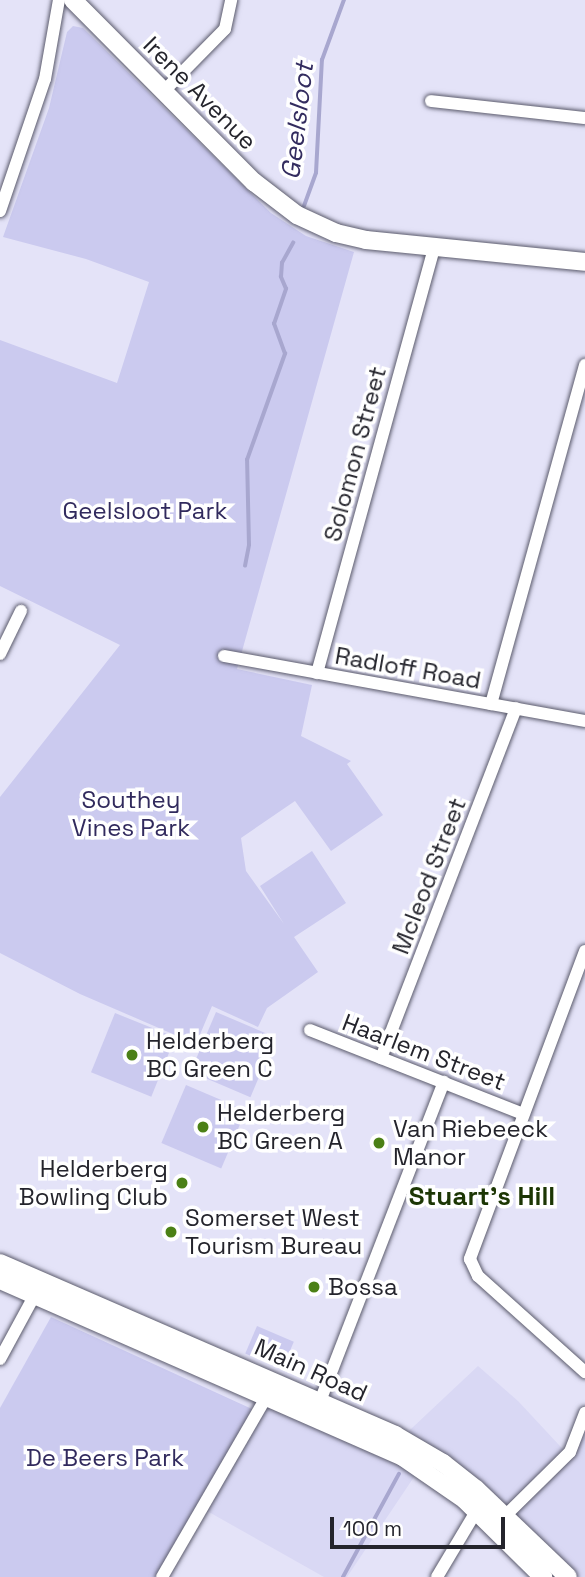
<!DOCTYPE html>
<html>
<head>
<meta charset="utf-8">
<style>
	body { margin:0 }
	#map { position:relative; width:585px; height:1577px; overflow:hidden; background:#e4e3f8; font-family:"Space Grotesk",sans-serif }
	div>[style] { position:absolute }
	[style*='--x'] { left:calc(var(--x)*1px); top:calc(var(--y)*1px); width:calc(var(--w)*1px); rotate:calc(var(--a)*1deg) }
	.built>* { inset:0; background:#d9d8f4 }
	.green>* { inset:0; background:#cbcaef; transform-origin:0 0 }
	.stream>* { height:3.5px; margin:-1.75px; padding:0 1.75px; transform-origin:1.75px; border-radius:1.75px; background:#a8a7cf }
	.roads { filter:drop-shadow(0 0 2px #5b5b6c) drop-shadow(0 0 2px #5b5b6c) }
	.street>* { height:12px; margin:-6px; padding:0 6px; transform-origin:6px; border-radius:6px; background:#fff }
	.secondary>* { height:18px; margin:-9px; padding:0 9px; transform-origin:9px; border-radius:9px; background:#fff }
	.dots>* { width:19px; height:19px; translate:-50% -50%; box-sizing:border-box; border:4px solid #fff; border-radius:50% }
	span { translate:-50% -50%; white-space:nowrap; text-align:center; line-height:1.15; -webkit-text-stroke:7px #fff; paint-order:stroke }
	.street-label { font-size:24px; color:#24242c }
	.park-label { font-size:24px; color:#312a5d }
	.poi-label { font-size:24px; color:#24242c }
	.left { translate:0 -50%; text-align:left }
	.right { translate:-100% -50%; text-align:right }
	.water-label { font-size:26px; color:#332c5f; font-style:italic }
	.neighbourhood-label { font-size:26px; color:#1c3604; font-weight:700 }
	.scale { position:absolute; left:330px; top:1517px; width:175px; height:32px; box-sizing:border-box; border:4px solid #24242c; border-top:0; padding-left:9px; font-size:21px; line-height:24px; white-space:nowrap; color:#24242c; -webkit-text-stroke:5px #fff; paint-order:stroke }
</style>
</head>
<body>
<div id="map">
	<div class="built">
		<i style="clip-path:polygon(478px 1366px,518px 1401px,573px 1460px,585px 1433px,585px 1577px,553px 1577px,484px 1507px,457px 1483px,424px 1462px,347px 1577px,324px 1577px,200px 1507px,271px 1389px,395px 1444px)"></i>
	</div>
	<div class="green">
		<i style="clip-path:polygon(73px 26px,83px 28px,271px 213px,306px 236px,354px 252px,237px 669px,312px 685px,301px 736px,351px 761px,347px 764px,383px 815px,331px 851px,295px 801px,241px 838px,246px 871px,284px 924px,260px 886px,312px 851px,346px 903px,294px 937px,318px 972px,267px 1008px,258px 1027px,212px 1006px,196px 1044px,80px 994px,0 953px,0 797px,120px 645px,0 586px,0 340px,117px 383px,149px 282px,86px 259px,3px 237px,49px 108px,67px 32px)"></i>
		<i style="left:216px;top:1012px;width:65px;height:65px;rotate:23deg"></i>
		<i style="left:115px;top:1013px;width:65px;height:64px;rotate:22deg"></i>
		<i style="left:186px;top:1085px;width:65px;height:63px;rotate:23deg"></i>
		<i style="clip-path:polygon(51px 1317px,252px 1409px,158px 1577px,0 1577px,0 1408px)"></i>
		<i style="left:257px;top:1326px;width:40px;height:30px;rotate:23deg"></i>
	</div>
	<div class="stream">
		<i style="--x:304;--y:206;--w:35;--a:-70"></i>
		<i style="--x:316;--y:173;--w:113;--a:-87"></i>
		<i style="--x:322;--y:60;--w:64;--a:-69.9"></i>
		<i style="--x:245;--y:566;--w:21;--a:-79"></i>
		<i style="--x:249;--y:545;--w:85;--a:-91.3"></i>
		<i style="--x:247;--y:460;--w:113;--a:-70.3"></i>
		<i style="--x:285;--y:354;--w:32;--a:-110"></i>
		<i style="--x:274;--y:324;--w:37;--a:-71"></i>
		<i style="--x:286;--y:289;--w:13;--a:-113"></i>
		<i style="--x:281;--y:277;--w:14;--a:-86"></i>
		<i style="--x:282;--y:263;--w:23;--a:-61"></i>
		<i style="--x:343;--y:1577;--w:117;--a:-61.5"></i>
	</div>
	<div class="roads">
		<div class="street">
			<i style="--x:164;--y:91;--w:87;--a:-45.5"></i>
			<i style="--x:225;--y:29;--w:30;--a:-78"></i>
			<i style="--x:431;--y:101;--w:155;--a:6.3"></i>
			<i style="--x:0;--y:211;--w:139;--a:-71.2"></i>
			<i style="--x:45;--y:79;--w:80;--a:-80"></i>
			<i style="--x:0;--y:654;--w:48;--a:-64"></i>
			<i style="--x:224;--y:656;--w:367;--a:10.2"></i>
			<i style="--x:317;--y:673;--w:442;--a:-74.6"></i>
			<i style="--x:491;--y:704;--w:352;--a:-74.5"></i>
			<i style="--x:585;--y:951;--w:329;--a:110.5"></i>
			<i style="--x:470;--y:1259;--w:19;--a:65"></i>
			<i style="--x:478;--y:1276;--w:144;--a:41.9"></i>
			<i style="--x:310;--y:1030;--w:229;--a:21.5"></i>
			<i style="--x:381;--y:1058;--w:375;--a:-68.9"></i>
			<i style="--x:0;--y:1359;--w:80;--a:-61.5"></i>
			<i style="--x:317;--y:1409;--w:351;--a:-68.8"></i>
			<i style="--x:505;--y:1516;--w:91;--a:-44.6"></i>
			<i style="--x:570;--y:1452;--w:42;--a:-69"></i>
			<i style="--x:162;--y:1577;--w:209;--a:-59.9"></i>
			<i style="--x:437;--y:1577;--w:78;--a:-59.2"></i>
		</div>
		<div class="secondary">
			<i style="--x:73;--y:0;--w:257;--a:45.2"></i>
			<i style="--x:254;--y:182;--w:54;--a:37.5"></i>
			<i style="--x:297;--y:215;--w:43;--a:24.8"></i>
			<i style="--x:336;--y:233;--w:31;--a:13"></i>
			<i style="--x:366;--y:240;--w:220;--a:5.7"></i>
			<i style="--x:0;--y:1263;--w:431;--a:23.5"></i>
			<i style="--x:395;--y:1435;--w:56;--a:30.3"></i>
			<i style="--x:443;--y:1463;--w:42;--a:38.2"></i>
			<i style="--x:476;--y:1489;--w:127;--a:43.7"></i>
			<i style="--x:0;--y:1280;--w:440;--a:23.7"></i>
			<i style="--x:403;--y:1457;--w:75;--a:34.7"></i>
			<i style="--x:465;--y:1500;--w:110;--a:44.6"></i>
		</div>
	</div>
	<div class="dots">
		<i style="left:132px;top:1055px;background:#4b8016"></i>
		<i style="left:203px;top:1127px;background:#4b8016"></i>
		<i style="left:379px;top:1143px;background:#4b8016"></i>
		<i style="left:182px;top:1183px;background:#4b8016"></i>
		<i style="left:171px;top:1232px;background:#4b8016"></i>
		<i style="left:314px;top:1287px;background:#4b8016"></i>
	</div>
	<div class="street-label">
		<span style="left:200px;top:93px;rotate:45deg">Irene Avenue</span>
		<span style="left:355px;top:454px;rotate:-75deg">Solomon Street</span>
		<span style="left:408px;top:668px;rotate:10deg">Radloff Road</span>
		<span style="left:429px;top:876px;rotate:-69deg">Mcleod Street</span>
		<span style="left:424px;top:1052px;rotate:21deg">Haarlem Street</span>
		<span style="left:311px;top:1370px;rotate:24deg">Main Road</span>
	</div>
	<div class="park-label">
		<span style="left:145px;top:511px">Geelsloot Park</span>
		<span style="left:131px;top:814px">Southey<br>Vines Park</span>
		<span style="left:105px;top:1458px">De Beers Park</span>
	</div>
	<div class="poi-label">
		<span class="left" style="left:146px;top:1055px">Helderberg<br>BC Green C</span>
		<span class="left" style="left:217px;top:1127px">Helderberg<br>BC Green A</span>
		<span class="left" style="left:393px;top:1143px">Van Riebeeck<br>Manor</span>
		<span class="right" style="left:168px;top:1183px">Helderberg<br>Bowling Club</span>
		<span class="left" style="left:185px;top:1232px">Somerset West<br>Tourism Bureau</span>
		<span class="left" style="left:328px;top:1287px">Bossa</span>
	</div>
	<div class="water-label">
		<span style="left:298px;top:121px;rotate:-83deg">Geelsloot</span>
	</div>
	<div class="neighbourhood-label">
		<span style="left:482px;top:1197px">Stuart's Hill</span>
	</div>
	<div class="scale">100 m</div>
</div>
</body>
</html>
